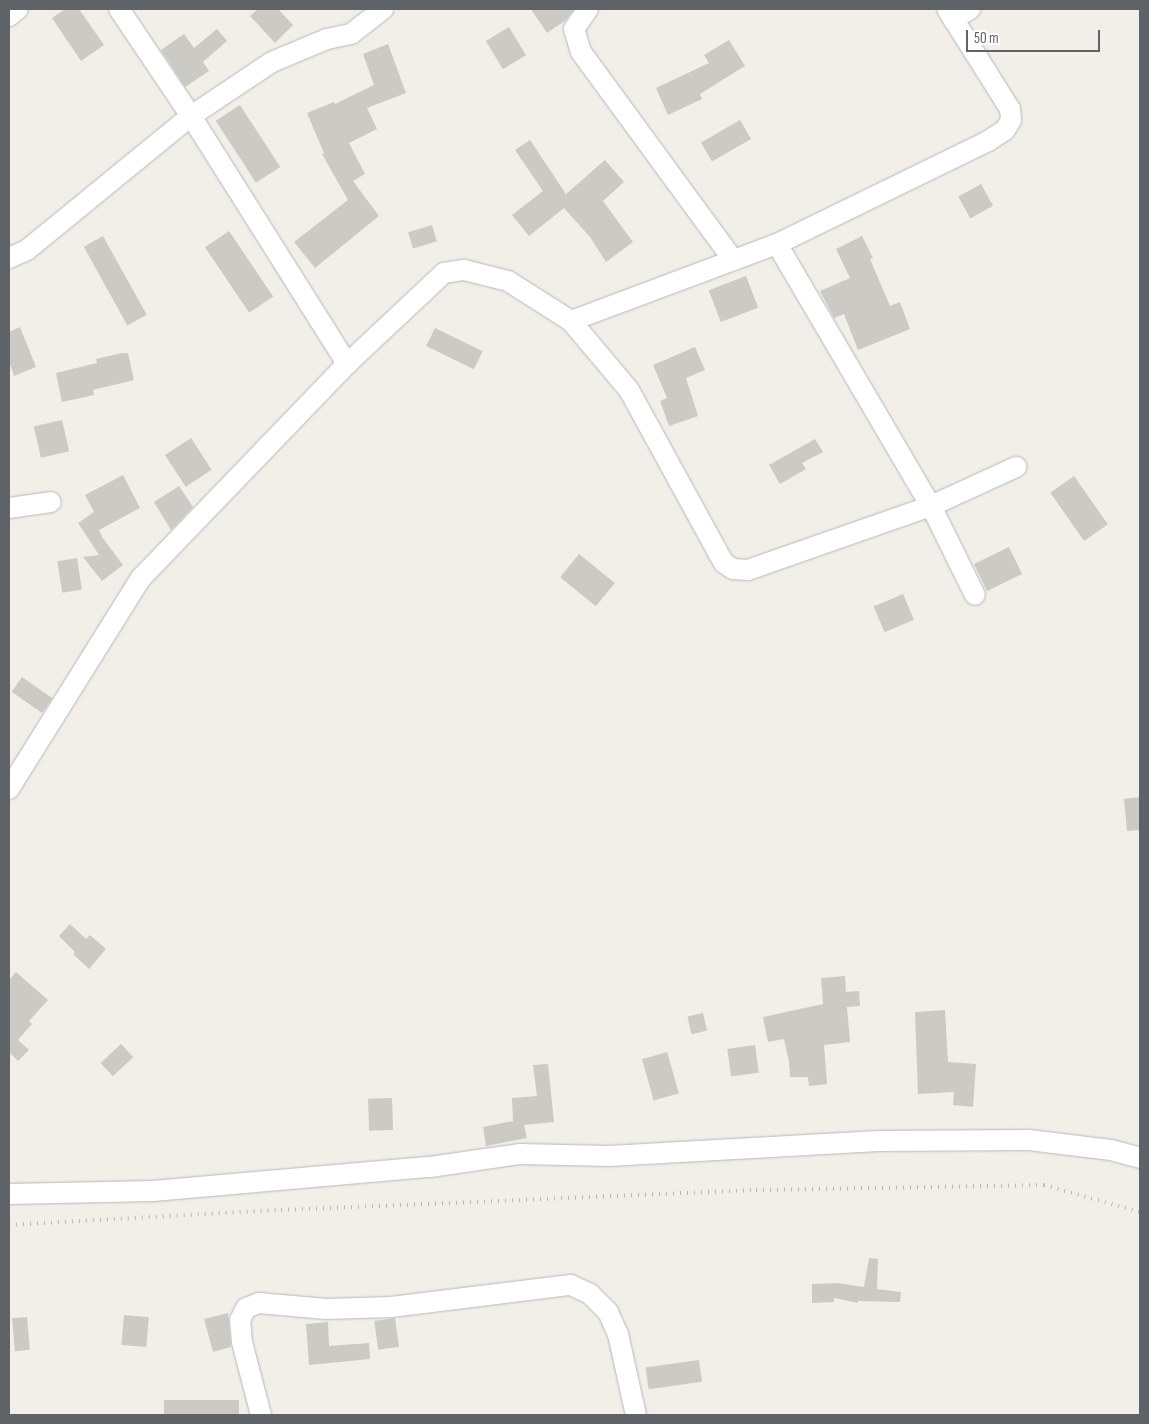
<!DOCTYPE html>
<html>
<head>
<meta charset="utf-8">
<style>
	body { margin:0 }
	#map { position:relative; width:1149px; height:1424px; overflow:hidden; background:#f1efe8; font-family:"Sofia Sans Condensed",sans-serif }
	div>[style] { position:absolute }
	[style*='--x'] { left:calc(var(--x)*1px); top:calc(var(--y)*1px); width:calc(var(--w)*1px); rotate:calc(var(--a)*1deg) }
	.building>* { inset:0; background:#cccac5; transform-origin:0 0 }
	.roads { filter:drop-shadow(0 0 1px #b5b8bc) drop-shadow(0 0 1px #b5b8bc) }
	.minor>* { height:20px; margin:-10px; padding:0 10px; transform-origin:10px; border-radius:10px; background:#fff }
	.rail>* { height:4px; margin-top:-2px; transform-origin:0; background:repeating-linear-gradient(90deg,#b6b7b8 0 1px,transparent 0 7px) }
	span { translate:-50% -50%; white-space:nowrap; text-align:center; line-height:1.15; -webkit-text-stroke:4px #fff; paint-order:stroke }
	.frame { position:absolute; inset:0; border:10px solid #5f6368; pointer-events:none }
	.scale { position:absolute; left:966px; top:30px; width:134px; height:22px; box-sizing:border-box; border:2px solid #5f6368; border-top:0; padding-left:6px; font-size:15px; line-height:18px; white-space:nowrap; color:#5f6368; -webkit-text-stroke:4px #fff; paint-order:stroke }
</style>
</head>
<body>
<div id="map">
	<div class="building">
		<i style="clip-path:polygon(65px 9px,79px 9px,104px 45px,81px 61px,52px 18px)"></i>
		<i style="clip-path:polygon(258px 9px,278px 9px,293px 25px,275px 43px,250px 16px)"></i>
		<i style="clip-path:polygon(531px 9px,574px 9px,566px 20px,547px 33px)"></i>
		<i style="left:509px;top:27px;width:33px;height:27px;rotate:59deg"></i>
		<i style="clip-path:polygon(217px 29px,227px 41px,203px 62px,209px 71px,185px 87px,161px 50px,184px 34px,194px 48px)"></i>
		<i style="clip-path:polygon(729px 40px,745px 66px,700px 94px,702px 99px,668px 115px,656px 88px,709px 63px,704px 55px)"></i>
		<i style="clip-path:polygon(388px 44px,406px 93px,367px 108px,377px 129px,349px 143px,365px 174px,353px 181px,379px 216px,315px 268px,294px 242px,348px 200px,322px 154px,324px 153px,307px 113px,334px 102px,335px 104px,374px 85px,363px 54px)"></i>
		<i style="left:240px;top:105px;width:74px;height:29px;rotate:57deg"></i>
		<i style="left:740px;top:120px;width:22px;height:45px;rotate:60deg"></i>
		<i style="clip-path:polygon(530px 140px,566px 194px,605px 160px,624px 182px,603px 201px,633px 242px,606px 262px,590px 237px,564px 208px,529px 236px,512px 215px,543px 191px,515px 150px)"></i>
		<i style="left:981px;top:184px;width:25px;height:26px;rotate:61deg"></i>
		<i style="left:432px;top:225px;width:17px;height:25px;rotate:73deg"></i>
		<i style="left:229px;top:231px;width:79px;height:29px;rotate:56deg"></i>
		<i style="left:103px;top:236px;width:90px;height:22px;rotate:61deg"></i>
		<i style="clip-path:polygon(862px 236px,873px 258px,870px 259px,890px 306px,900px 302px,910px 329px,858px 350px,844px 314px,834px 318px,820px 291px,850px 278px,836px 249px)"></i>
		<i style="left:746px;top:276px;width:34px;height:40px;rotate:69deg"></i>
		<i style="clip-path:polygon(20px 327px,36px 367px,14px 376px,9px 361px,9px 332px)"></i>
		<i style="left:435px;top:328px;width:53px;height:20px;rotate:26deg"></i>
		<i style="clip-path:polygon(695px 347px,705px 370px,686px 378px,698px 416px,669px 426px,660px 401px,667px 398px,653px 365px)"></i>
		<i style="clip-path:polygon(122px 353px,128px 353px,134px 380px,93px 390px,94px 395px,62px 402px,56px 373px,97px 363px,96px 359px)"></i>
		<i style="left:62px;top:420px;width:32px;height:29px;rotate:77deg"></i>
		<i style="left:191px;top:438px;width:38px;height:31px;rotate:57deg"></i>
		<i style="clip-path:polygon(815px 439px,823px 452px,802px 463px,806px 469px,780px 484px,769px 465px)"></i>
		<i style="clip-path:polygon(123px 475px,140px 508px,99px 530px,102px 537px,123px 565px,102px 581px,83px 557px,99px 555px,78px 523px,94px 512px,85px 495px)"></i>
		<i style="left:1074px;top:476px;width:59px;height:29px;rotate:55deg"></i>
		<i style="clip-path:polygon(179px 486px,193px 507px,171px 530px,154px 502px)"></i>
		<i style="left:1009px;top:547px;width:30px;height:39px;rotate:64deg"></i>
		<i style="left:579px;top:554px;width:46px;height:30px;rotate:39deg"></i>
		<i style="left:77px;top:558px;width:32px;height:20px;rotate:81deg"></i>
		<i style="left:903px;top:594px;width:28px;height:32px;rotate:67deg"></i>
		<i style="left:22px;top:677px;width:37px;height:18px;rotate:35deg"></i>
		<i style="clip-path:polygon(1140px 797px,1140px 830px,1127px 831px,1124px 799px)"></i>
		<i style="clip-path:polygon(70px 924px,86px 939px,90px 935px,106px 949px,89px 969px,73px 954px,75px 952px,59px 936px)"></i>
		<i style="clip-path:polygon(16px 972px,48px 1000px,29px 1021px,32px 1024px,18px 1040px,29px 1050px,18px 1061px,9px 1052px,9px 980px)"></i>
		<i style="clip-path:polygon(845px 976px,846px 992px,859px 991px,860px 1006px,847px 1007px,850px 1042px,824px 1045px,827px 1084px,809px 1086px,808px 1077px,790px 1077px,789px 1062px,784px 1039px,768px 1042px,763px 1017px,823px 1004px,821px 978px)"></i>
		<i style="clip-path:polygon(945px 1010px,948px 1062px,976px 1064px,973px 1107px,953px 1105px,954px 1092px,918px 1094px,915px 1012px)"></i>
		<i style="left:703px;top:1013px;width:18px;height:16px;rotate:77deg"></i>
		<i style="left:121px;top:1044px;width:18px;height:28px;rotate:47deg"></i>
		<i style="left:755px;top:1045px;width:28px;height:28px;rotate:82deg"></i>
		<i style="left:667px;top:1052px;width:43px;height:26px;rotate:74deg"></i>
		<i style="clip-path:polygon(548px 1064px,554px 1122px,524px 1125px,527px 1138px,486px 1146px,483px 1127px,513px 1121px,512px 1098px,537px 1096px,533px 1065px)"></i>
		<i style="left:392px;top:1098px;width:32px;height:24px;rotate:88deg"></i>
		<i style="clip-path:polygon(869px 1258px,878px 1259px,877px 1289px,901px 1292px,900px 1302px,858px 1301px,858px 1303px,834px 1298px,834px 1302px,812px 1303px,812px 1284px,837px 1283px,864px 1287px)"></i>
		<i style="clip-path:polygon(228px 1313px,231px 1347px,213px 1352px,204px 1319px)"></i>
		<i style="left:124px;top:1315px;width:25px;height:30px;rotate:5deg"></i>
		<i style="left:27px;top:1317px;width:33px;height:15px;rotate:85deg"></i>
		<i style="left:395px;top:1318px;width:29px;height:21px;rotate:82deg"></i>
		<i style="clip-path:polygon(328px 1322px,329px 1346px,369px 1343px,370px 1359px,309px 1365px,306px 1324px)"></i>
		<i style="left:699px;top:1360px;width:22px;height:54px;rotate:82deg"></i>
		<i style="left:239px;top:1400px;width:15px;height:75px;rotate:90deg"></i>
	</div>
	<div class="roads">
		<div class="minor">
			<i style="--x:119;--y:9;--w:129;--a:56.1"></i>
			<i style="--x:191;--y:116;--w:293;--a:57.8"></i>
			<i style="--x:588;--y:9;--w:24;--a:125"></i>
			<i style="--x:574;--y:29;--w:24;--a:73"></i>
			<i style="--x:581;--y:52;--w:258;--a:53.8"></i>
			<i style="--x:9;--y:16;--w:11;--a:-38"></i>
			<i style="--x:953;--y:19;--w:20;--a:-30"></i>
			<i style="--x:777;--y:244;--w:304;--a:59.6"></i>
			<i style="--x:931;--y:506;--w:99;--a:63.7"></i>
			<i style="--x:9;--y:258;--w:20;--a:-24"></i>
			<i style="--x:27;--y:250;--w:212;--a:-39.3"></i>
			<i style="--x:191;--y:116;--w:97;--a:-33.7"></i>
			<i style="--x:272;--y:62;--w:60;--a:-22.7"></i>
			<i style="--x:327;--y:39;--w:25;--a:-12"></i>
			<i style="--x:351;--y:34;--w:41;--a:-38"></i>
			<i style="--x:571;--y:321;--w:220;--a:-20.5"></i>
			<i style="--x:777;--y:244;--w:235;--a:-26"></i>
			<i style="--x:988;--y:141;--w:20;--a:-33"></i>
			<i style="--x:1005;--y:130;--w:12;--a:-59"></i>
			<i style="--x:1011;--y:120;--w:11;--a:-95"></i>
			<i style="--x:1010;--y:109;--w:118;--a:-122.2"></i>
			<i style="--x:9;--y:508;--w:42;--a:-8.1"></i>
			<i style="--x:9;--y:789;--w:249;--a:-58"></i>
			<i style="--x:141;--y:578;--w:297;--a:-46.1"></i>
			<i style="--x:347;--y:364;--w:133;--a:-43.2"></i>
			<i style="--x:444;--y:273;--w:20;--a:-9"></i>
			<i style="--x:464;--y:270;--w:45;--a:14"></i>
			<i style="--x:508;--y:281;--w:75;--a:32.4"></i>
			<i style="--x:571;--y:321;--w:90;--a:50"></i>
			<i style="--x:629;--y:390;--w:183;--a:61.3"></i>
			<i style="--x:717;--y:551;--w:14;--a:60"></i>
			<i style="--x:724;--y:563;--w:11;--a:34"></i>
			<i style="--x:733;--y:569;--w:15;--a:4"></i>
			<i style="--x:748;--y:570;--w:194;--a:-19.3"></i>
			<i style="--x:931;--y:506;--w:94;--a:-24.6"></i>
			<i style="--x:9;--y:1194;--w:144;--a:-1.2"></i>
			<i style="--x:153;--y:1191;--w:278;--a:-5"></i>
			<i style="--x:430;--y:1167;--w:91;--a:-8.2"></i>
			<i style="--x:520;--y:1154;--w:89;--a:1.3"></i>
			<i style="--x:609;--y:1156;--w:270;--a:-3.2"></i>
			<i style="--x:879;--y:1141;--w:150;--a:-0.4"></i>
			<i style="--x:1029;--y:1140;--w:83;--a:7"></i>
			<i style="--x:1111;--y:1150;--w:30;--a:15"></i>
			<i style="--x:261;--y:1415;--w:75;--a:-104.6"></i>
			<i style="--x:242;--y:1342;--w:22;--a:-95"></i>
			<i style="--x:240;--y:1320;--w:13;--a:-63"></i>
			<i style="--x:246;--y:1308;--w:14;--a:-21"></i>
			<i style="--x:259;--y:1303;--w:67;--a:5.1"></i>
			<i style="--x:326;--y:1309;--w:65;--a:-1.8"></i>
			<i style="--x:391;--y:1307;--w:181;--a:-7"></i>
			<i style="--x:571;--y:1285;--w:21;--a:25"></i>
			<i style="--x:590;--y:1294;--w:25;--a:45"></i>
			<i style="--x:608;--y:1312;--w:24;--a:66"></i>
			<i style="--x:618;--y:1334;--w:83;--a:77.5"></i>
		</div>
	</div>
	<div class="rail">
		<i style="--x:9;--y:1225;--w:272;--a:-3.2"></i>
		<i style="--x:281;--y:1210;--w:475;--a:-2.4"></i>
		<i style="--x:756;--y:1190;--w:288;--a:-1"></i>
		<i style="--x:1044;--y:1185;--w:100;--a:15.7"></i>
	</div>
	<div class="frame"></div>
	<div class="scale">50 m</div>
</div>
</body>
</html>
